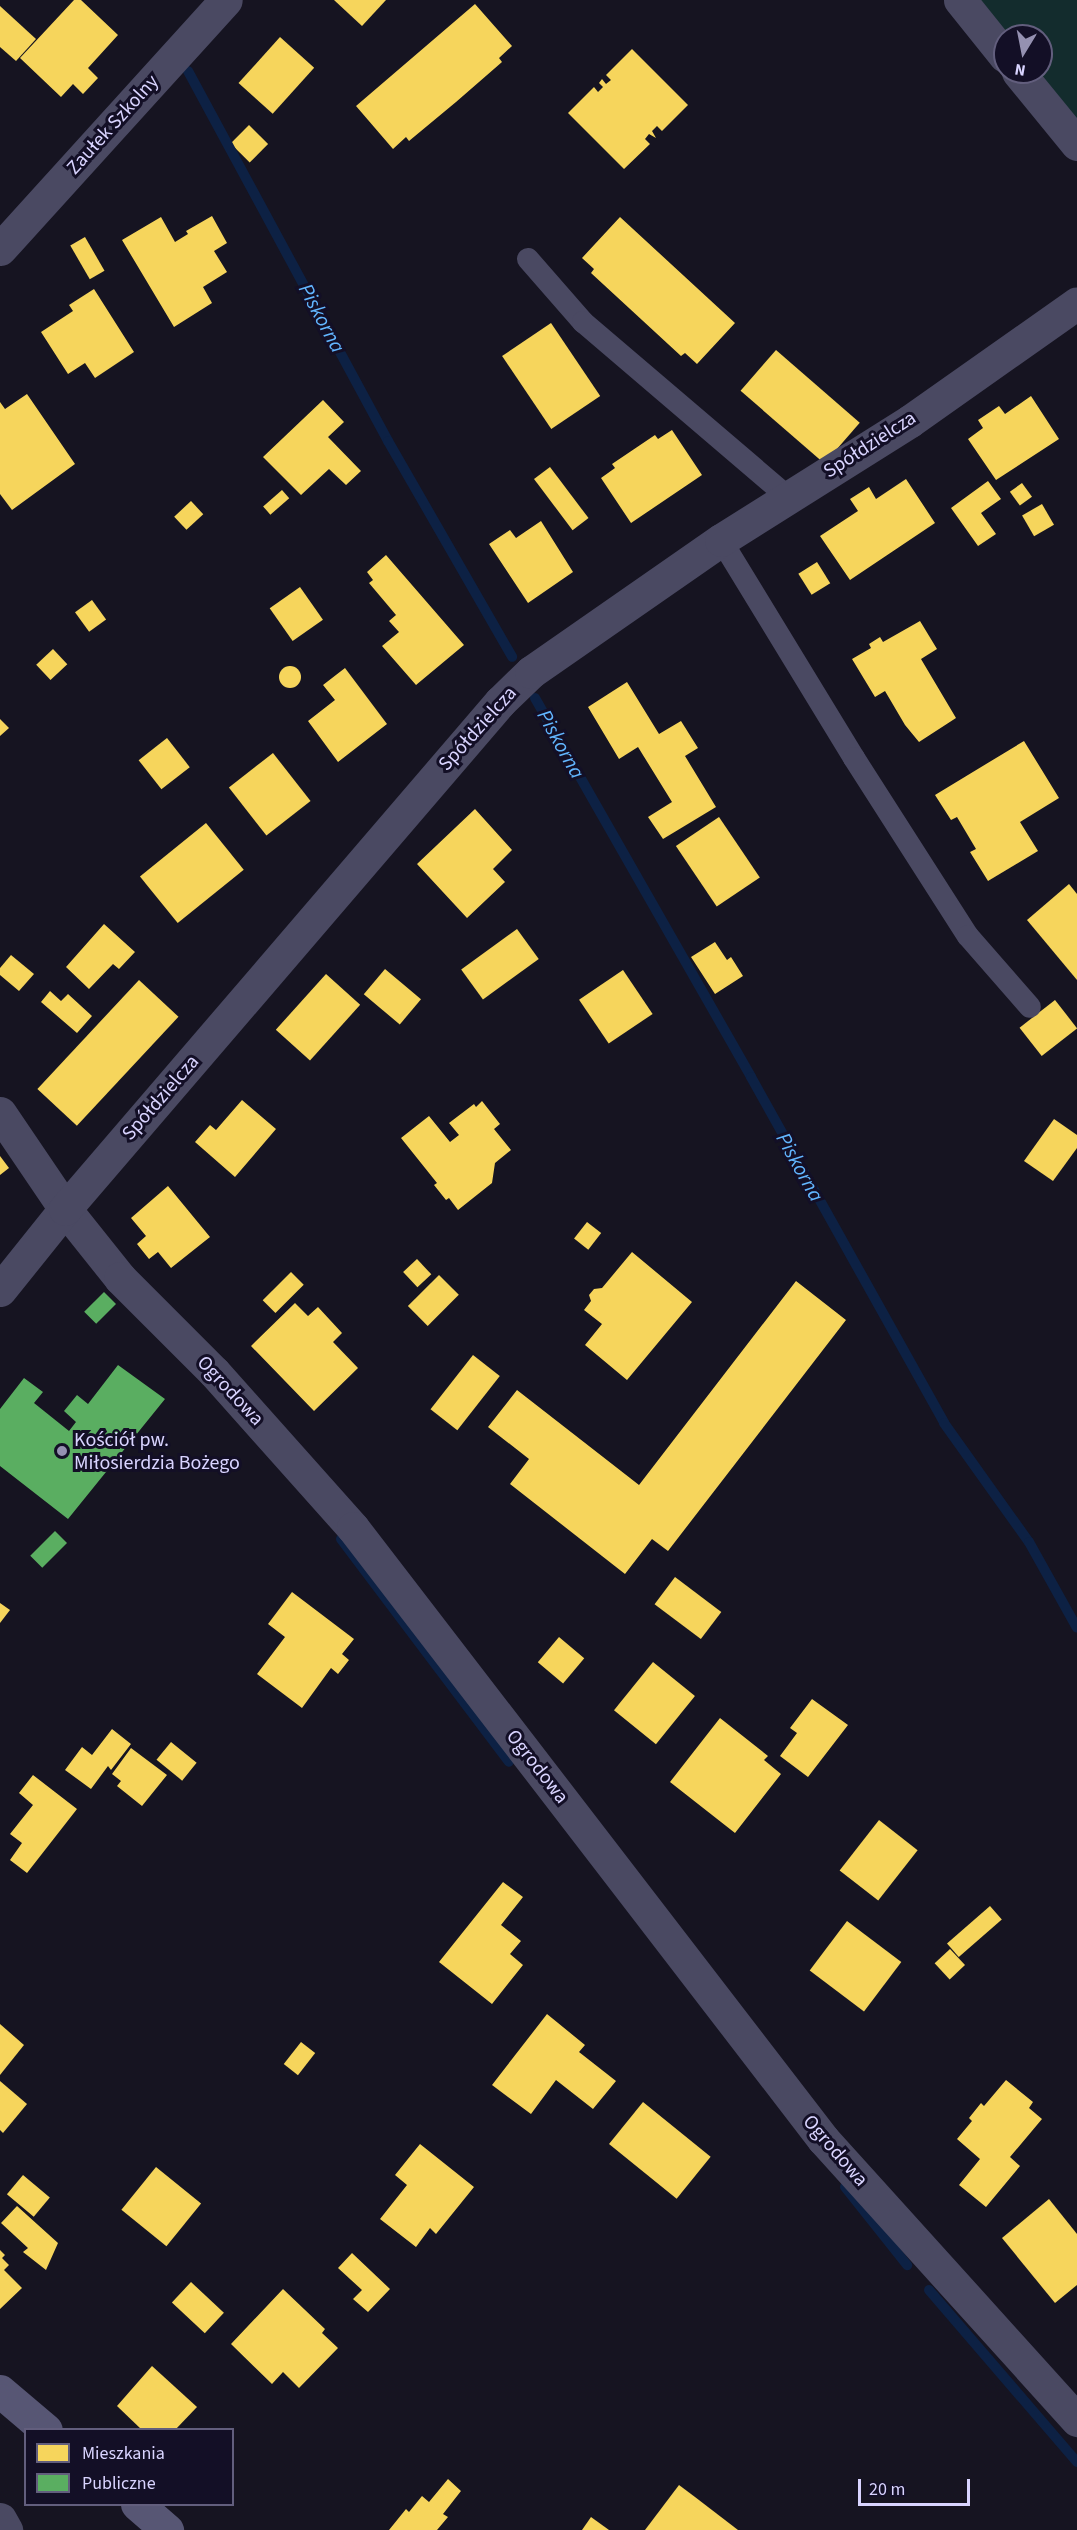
<!DOCTYPE html>
<html>
<head>
<meta charset="utf-8">
<style>
	body { margin:0 }
	#map { position:relative; width:1077px; height:2530px; overflow:hidden; background:#161421; font-family:"Source Sans 3",sans-serif }
	div>[style] { position:absolute }
	[style*='--x'] { left:calc(var(--x)*1px); top:calc(var(--y)*1px); width:calc(var(--w)*1px); rotate:calc(var(--a)*1deg) }
	.green>* { inset:0; background:#132c2d }
	.homes>* { inset:0; background:#f6d55c; transform-origin:0 0 }
	.round { border-radius:50% }
	.public>* { inset:0; background:#5aae61; transform-origin:0 0 }
	.stream>* { height:10px; margin:-5px; padding:0 5px; transform-origin:5px; border-radius:5px; background:#0d2144 }
	.lane>* { height:22px; margin:-11px; padding:0 11px; transform-origin:11px; border-radius:11px; background:#4a4962 }
	.street>* { height:33px; margin:-16.5px; padding:0 16.5px; transform-origin:16.5px; border-radius:16.5px; background:#4a4962 }
	.secondary>* { height:33px; margin:-16.5px; padding:0 16.5px; transform-origin:16.5px; border-radius:16.5px; background:#575674 }
	.dots>* { width:16px; height:16px; translate:-50% -50%; box-sizing:border-box; border:3px solid #130f26; border-radius:50% }
	span { translate:-50% -50%; white-space:nowrap; text-align:center; line-height:1.15; -webkit-text-stroke:6px #130f26; paint-order:stroke }
	.street-label { font-size:20px; color:#d9d4ff }
	.poi-label { font-size:20px; color:#d9d4ff }
	.left { translate:0 -50%; text-align:left }
	.water-label { font-size:21px; color:#62b6ff; font-style:italic }
	.legend { position:absolute; left:24px; top:2428px; width:210px; height:78px; box-sizing:border-box; background:#130f26; border:2px solid #625e7d; margin:0; padding:8px 10px; list-style:none; font-size:18px; color:#d9d4ff }
	.legend li { display:flex; align-items:center; gap:12px; height:30px }
	.legend b { width:30px; border:2px solid #625e7d }
	.north { position:absolute; left:993px; top:24px; width:60px; height:60px; box-sizing:border-box; background:#130f26; border:2px solid #625e7d; border-radius:50%; rotate:190deg; font-size:16px; font-weight:700; line-height:24px; text-align:center; color:#d9d4ff }
	.north::after { content:''; display:block; margin:auto; width:21px; height:27px; background:#9591b1; clip-path:polygon(50% 0,100% 100%,50% 72%,0 100%) }
	.scale { position:absolute; left:858px; top:2479px; width:112px; height:27px; box-sizing:border-box; border:3px solid #d9d4ff; border-top:0; padding-left:8px; font-size:18px; line-height:21px; white-space:nowrap; color:#d9d4ff; -webkit-text-stroke:4px #130f26; paint-order:stroke }
</style>
</head>
<body>
<div id="map">
	<div class="green">
		<i style="clip-path:polygon(973px 0,1077px 0,1077px 130px,1031px 72px,1041px 72px,1041px 36px,1005px 36px)"></i>
	</div>
	<div class="homes">
		<i style="clip-path:polygon(74px 0,81px 0,118px 35px,88px 68px,98px 78px,83px 94px,73px 84px,61px 97px,20px 58px)"></i>
		<i style="clip-path:polygon(334px 0,386px 0,362px 26px)"></i>
		<i style="clip-path:polygon(475px 4px,512px 46px,499px 58px,502px 62px,456px 102px,409px 141px,406px 137px,393px 149px,356px 106px)"></i>
		<i style="clip-path:polygon(0 6px,36px 39px,16px 61px,0 47px)"></i>
		<i style="left:280px;top:37px;width:46px;height:62px;rotate:42deg"></i>
		<i style="clip-path:polygon(632px 49px,688px 105px,662px 131px,657px 126px,652px 131px,656px 138px,649px 134px,645px 139px,650px 144px,624px 169px,568px 113px,594px 87px,598px 92px,603px 87px,599px 83px,602px 79px,606px 84px,611px 80px,606px 75px)"></i>
		<i style="left:249px;top:125px;width:27px;height:26px;rotate:45deg"></i>
		<i style="clip-path:polygon(212px 216px,227px 243px,214px 251px,227px 272px,203px 287px,212px 303px,174px 327px,122px 240px,161px 217px,175px 242px,188px 234px,186px 231px)"></i>
		<i style="clip-path:polygon(620px 217px,735px 323px,697px 364px,685px 353px,681px 356px,591px 273px,594px 269px,582px 258px)"></i>
		<i style="left:85px;top:237px;width:39px;height:17px;rotate:60deg"></i>
		<i style="clip-path:polygon(94px 289px,134px 352px,95px 378px,85px 363px,68px 374px,41px 332px,73px 311px,69px 305px)"></i>
		<i style="left:551px;top:323px;width:88px;height:59px;rotate:56deg"></i>
		<i style="left:776px;top:350px;width:111px;height:54px;rotate:41deg"></i>
		<i style="clip-path:polygon(27px 394px,75px 464px,12px 510px,0 494px,0 402px,5px 409px)"></i>
		<i style="clip-path:polygon(1031px 396px,1059px 439px,996px 480px,968px 439px,983px 428px,978px 420px,999px 406px,1005px 414px)"></i>
		<i style="clip-path:polygon(323px 400px,344px 422px,328px 437px,361px 471px,346px 485px,329px 469px,301px 495px,263px 457px)"></i>
		<i style="clip-path:polygon(672px 430px,702px 475px,631px 523px,601px 478px,615px 468px,612px 464px,655px 435px,658px 439px)"></i>
		<i style="left:550px;top:467px;width:64px;height:20px;rotate:53deg"></i>
		<i style="clip-path:polygon(906px 479px,935px 523px,850px 580px,820px 536px,858px 511px,850px 499px,869px 487px,876px 499px)"></i>
		<i style="clip-path:polygon(988px 481px,1001px 499px,981px 513px,996px 534px,978px 546px,951px 508px)"></i>
		<i style="left:1022px;top:483px;width:17px;height:15px;rotate:54deg"></i>
		<i style="left:282px;top:490px;width:11px;height:25px;rotate:49deg"></i>
		<i style="left:191px;top:501px;width:18px;height:23px;rotate:47deg"></i>
		<i style="left:1042px;top:504px;width:24px;height:23px;rotate:60deg"></i>
		<i style="clip-path:polygon(541px 521px,573px 572px,528px 603px,489px 544px,510px 530px,516px 538px)"></i>
		<i style="clip-path:polygon(386px 555px,464px 645px,416px 685px,382px 646px,399px 632px,389px 621px,396px 615px,369px 583px,373px 580px,367px 572px)"></i>
		<i style="left:817px;top:562px;width:25px;height:22px;rotate:58deg"></i>
		<i style="left:300px;top:587px;width:40px;height:37px;rotate:55deg"></i>
		<i style="left:92px;top:600px;width:24px;height:21px;rotate:54deg"></i>
		<i style="clip-path:polygon(920px 621px,937px 649px,921px 659px,956px 718px,919px 742px,905px 725px,885px 691px,875px 697px,852px 659px,871px 648px,869px 644px,880px 637px,883px 642px)"></i>
		<i style="left:53px;top:649px;width:21px;height:23px;rotate:47deg"></i>
		<i class="round" style="left:279px;top:666px;width:22px;height:22px"></i>
		<i style="clip-path:polygon(345px 668px,387px 724px,338px 762px,308px 721px,335px 700px,323px 685px)"></i>
		<i style="clip-path:polygon(627px 682px,659px 734px,681px 721px,698px 748px,685px 756px,716px 807px,663px 839px,648px 817px,672px 802px,638px 747px,619px 759px,588px 707px)"></i>
		<i style="clip-path:polygon(0 719px,9px 728px,0 736px)"></i>
		<i style="left:167px;top:738px;width:37px;height:36px;rotate:52deg"></i>
		<i style="clip-path:polygon(1024px 741px,1059px 798px,1020px 822px,1038px 851px,988px 881px,970px 852px,976px 849px,957px 817px,951px 820px,935px 795px)"></i>
		<i style="left:273px;top:753px;width:61px;height:56px;rotate:52deg"></i>
		<i style="clip-path:polygon(475px 809px,512px 850px,493px 869px,505px 882px,467px 918px,417px 864px)"></i>
		<i style="left:719px;top:817px;width:73px;height:52px;rotate:56deg"></i>
		<i style="left:206px;top:823px;width:60px;height:85px;rotate:51deg"></i>
		<i style="clip-path:polygon(1069px 884px,1077px 894px,1077px 980px,1027px 920px)"></i>
		<i style="clip-path:polygon(104px 924px,135px 952px,119px 969px,113px 964px,89px 989px,66px 967px)"></i>
		<i style="left:517px;top:929px;width:37px;height:69px;rotate:54deg"></i>
		<i style="clip-path:polygon(715px 942px,727px 960px,731px 957px,743px 976px,715px 994px,691px 957px)"></i>
		<i style="clip-path:polygon(11px 955px,34px 974px,19px 991px,0 975px,0 968px)"></i>
		<i style="left:385px;top:969px;width:47px;height:33px;rotate:40deg"></i>
		<i style="left:623px;top:970px;width:53px;height:53px;rotate:56deg"></i>
		<i style="left:326px;top:974px;width:46px;height:75px;rotate:42deg"></i>
		<i style="left:139px;top:980px;width:54px;height:149px;rotate:43deg"></i>
		<i style="clip-path:polygon(50px 991px,61px 1001px,68px 994px,92px 1016px,77px 1033px,41px 1002px)"></i>
		<i style="left:1055px;top:1000px;width:36px;height:45px;rotate:52deg"></i>
		<i style="clip-path:polygon(242px 1100px,276px 1129px,235px 1177px,195px 1142px,210px 1125px,216px 1130px)"></i>
		<i style="clip-path:polygon(482px 1101px,500px 1124px,494px 1129px,511px 1150px,495px 1163px,492px 1183px,458px 1210px,449px 1198px,446px 1200px,434px 1185px,437px 1183px,401px 1138px,429px 1116px,450px 1142px,459px 1135px,449px 1123px,474px 1104px,476px 1107px)"></i>
		<i style="clip-path:polygon(1054px 1119px,1077px 1135px,1077px 1148px,1053px 1181px,1024px 1161px)"></i>
		<i style="clip-path:polygon(0 1156px,9px 1168px,0 1175px)"></i>
		<i style="clip-path:polygon(168px 1186px,210px 1237px,171px 1268px,158px 1252px,149px 1259px,137px 1244px,146px 1236px,131px 1218px)"></i>
		<i style="left:587px;top:1222px;width:18px;height:21px;rotate:38deg"></i>
		<i style="clip-path:polygon(632px 1252px,692px 1302px,627px 1380px,585px 1345px,602px 1324px,584px 1310px,591px 1301px,589px 1295px,594px 1289px,602px 1288px)"></i>
		<i style="left:417px;top:1259px;width:21px;height:19px;rotate:47deg"></i>
		<i style="left:291px;top:1272px;width:18px;height:40px;rotate:45deg"></i>
		<i style="left:439px;top:1275px;width:28px;height:44px;rotate:45deg"></i>
		<i style="clip-path:polygon(796px 1281px,846px 1320px,668px 1551px,652px 1539px,625px 1574px,510px 1484px,529px 1459px,488px 1427px,517px 1390px,639px 1485px)"></i>
		<i style="clip-path:polygon(295px 1303px,308px 1316px,318px 1307px,342px 1333px,333px 1342px,358px 1368px,314px 1411px,251px 1346px)"></i>
		<i style="left:473px;top:1355px;width:34px;height:69px;rotate:38deg"></i>
		<i style="left:675px;top:1577px;width:58px;height:34px;rotate:37deg"></i>
		<i style="clip-path:polygon(292px 1592px,354px 1639px,342px 1654px,349px 1660px,338px 1674px,331px 1668px,302px 1708px,257px 1674px,285px 1637px,268px 1624px)"></i>
		<i style="clip-path:polygon(0 1603px,10px 1610px,0 1623px)"></i>
		<i style="left:559px;top:1637px;width:33px;height:33px;rotate:40deg"></i>
		<i style="left:653px;top:1662px;width:54px;height:62px;rotate:39deg"></i>
		<i style="clip-path:polygon(812px 1699px,848px 1725px,808px 1777px,780px 1756px,797px 1733px,790px 1728px)"></i>
		<i style="clip-path:polygon(720px 1718px,768px 1756px,764px 1760px,781px 1774px,735px 1833px,670px 1782px)"></i>
		<i style="clip-path:polygon(112px 1729px,131px 1744px,111px 1770px,108px 1766px,91px 1789px,65px 1770px,82px 1747px,92px 1755px)"></i>
		<i style="left:171px;top:1742px;width:33px;height:23px;rotate:39deg"></i>
		<i style="clip-path:polygon(131px 1748px,167px 1775px,142px 1806px,117px 1786px,121px 1781px,112px 1774px)"></i>
		<i style="clip-path:polygon(33px 1775px,77px 1809px,27px 1873px,10px 1860px,22px 1843px,10px 1834px,33px 1805px,19px 1793px)"></i>
		<i style="left:879px;top:1820px;width:49px;height:64px;rotate:38deg"></i>
		<i style="clip-path:polygon(503px 1882px,523px 1897px,501px 1925px,521px 1941px,510px 1954px,523px 1965px,492px 2004px,439px 1962px)"></i>
		<i style="left:990px;top:1906px;width:18px;height:57px;rotate:49deg"></i>
		<i style="left:847px;top:1921px;width:68px;height:62px;rotate:37deg"></i>
		<i style="left:950px;top:1949px;width:22px;height:21px;rotate:47deg"></i>
		<i style="clip-path:polygon(547px 2014px,585px 2045px,579px 2052px,616px 2081px,593px 2109px,556px 2080px,531px 2114px,492px 2085px)"></i>
		<i style="clip-path:polygon(0 2024px,24px 2045px,0 2075px)"></i>
		<i style="left:301px;top:2042px;width:18px;height:28px;rotate:38deg"></i>
		<i style="clip-path:polygon(1006px 2080px,1033px 2102px,1029px 2108px,1042px 2119px,1010px 2157px,1020px 2166px,986px 2207px,959px 2185px,980px 2159px,957px 2139px,972px 2121px,969px 2118px,981px 2103px,984px 2106px)"></i>
		<i style="clip-path:polygon(0 2081px,27px 2104px,3px 2133px,0 2130px)"></i>
		<i style="left:643px;top:2102px;width:87px;height:54px;rotate:39deg"></i>
		<i style="clip-path:polygon(420px 2144px,474px 2187px,436px 2234px,430px 2228px,416px 2247px,380px 2219px,407px 2185px,395px 2175px)"></i>
		<i style="left:156px;top:2167px;width:58px;height:55px;rotate:39deg"></i>
		<i style="left:23px;top:2175px;width:35px;height:25px;rotate:40deg"></i>
		<i style="clip-path:polygon(1049px 2199px,1077px 2234px,1077px 2285px,1055px 2303px,1002px 2238px)"></i>
		<i style="clip-path:polygon(17px 2206px,58px 2243px,46px 2270px,23px 2252px,28px 2248px,1px 2223px)"></i>
		<i style="clip-path:polygon(0 2250px,5px 2255px,2px 2258px,9px 2265px,4px 2270px,22px 2288px,0 2309px)"></i>
		<i style="clip-path:polygon(352px 2253px,390px 2289px,368px 2312px,353px 2299px,362px 2290px,338px 2268px)"></i>
		<i style="left:191px;top:2282px;width:45px;height:28px;rotate:43deg"></i>
		<i style="clip-path:polygon(283px 2289px,325px 2329px,322px 2333px,338px 2348px,299px 2388px,283px 2372px,272px 2384px,231px 2344px)"></i>
		<i style="clip-path:polygon(152px 2366px,197px 2407px,175px 2430px,142px 2430px,117px 2406px)"></i>
		<i style="clip-path:polygon(448px 2479px,461px 2491px,443px 2514px,448px 2517px,437px 2530px,389px 2530px,406px 2509px,409px 2512px,422px 2496px,429px 2502px)"></i>
		<i style="clip-path:polygon(679px 2485px,695px 2497px,738px 2530px,645px 2530px)"></i>
		<i style="clip-path:polygon(591px 2517px,609px 2530px,582px 2530px)"></i>
	</div>
	<div class="public">
		<i style="left:104px;top:1292px;width:17px;height:28px;rotate:45deg"></i>
		<i style="clip-path:polygon(118px 1365px,165px 1399px,68px 1519px,0 1466px,0 1409px,24px 1378px,43px 1392px,34px 1403px,69px 1431px,76px 1422px,64px 1411px,77px 1395px,88px 1404px)"></i>
		<i style="left:55px;top:1531px;width:17px;height:35px;rotate:45deg"></i>
	</div>
	<div class="stream">
		<i style="--x:188;--y:71;--w:421;--a:61.6"></i>
		<i style="--x:388;--y:441;--w:249;--a:60.1"></i>
		<i style="--x:535;--y:698;--w:436;--a:60.3"></i>
		<i style="--x:751;--y:1077;--w:396;--a:60.8"></i>
		<i style="--x:944;--y:1423;--w:146;--a:54.5"></i>
		<i style="--x:1029;--y:1542;--w:98;--a:60.8"></i>
		<i style="--x:341;--y:1539;--w:279;--a:53"></i>
		<i style="--x:845;--y:2187;--w:100;--a:51.5"></i>
		<i style="--x:929;--y:2290;--w:227;--a:49.3"></i>
	</div>
	<div class="lane">
		<i style="--x:528;--y:259;--w:84;--a:48.9"></i>
		<i style="--x:583;--y:322;--w:270;--a:40.5"></i>
		<i style="--x:721;--y:540;--w:255;--a:58.6"></i>
		<i style="--x:854;--y:758;--w:211;--a:57.4"></i>
		<i style="--x:968;--y:936;--w:94;--a:48.9"></i>
	</div>
	<div class="street">
		<i style="--x:960;--y:0;--w:72;--a:51.2"></i>
		<i style="--x:1018;--y:72;--w:93;--a:50.7"></i>
		<i style="--x:0;--y:249;--w:336;--a:-47.8"></i>
		<i style="--x:0;--y:1113;--w:116;--a:55.9"></i>
		<i style="--x:65;--y:1209;--w:88;--a:51.4"></i>
		<i style="--x:120;--y:1278;--w:133;--a:45"></i>
		<i style="--x:214;--y:1372;--w:209;--a:48.3"></i>
		<i style="--x:353;--y:1528;--w:771;--a:52.43"></i>
		<i style="--x:823;--y:2139;--w:379;--a:47.9"></i>
		<i style="--x:0;--y:1290;--w:104;--a:-51.3"></i>
		<i style="--x:65;--y:1209;--w:668;--a:-49.37"></i>
		<i style="--x:500;--y:702;--w:43;--a:-44.1"></i>
		<i style="--x:531;--y:672;--w:231;--a:-34.8"></i>
		<i style="--x:721;--y:540;--w:223;--a:-32.2"></i>
		<i style="--x:910;--y:421;--w:204;--a:-35.2"></i>
		<i style="--x:0;--y:2519;--w:13;--a:61"></i>
	</div>
	<div class="secondary">
		<i style="--x:0;--y:2391;--w:60;--a:40.3"></i>
		<i style="--x:137;--y:2504;--w:40;--a:41"></i>
	</div>
	<div class="dots">
		<i style="left:62px;top:1451px;background:#9591b1"></i>
	</div>
	<div class="street-label">
		<span style="left:113px;top:125px;rotate:-48deg">Zaułek Szkolny</span>
		<span style="left:870px;top:445px;rotate:-33deg">Spółdzielcza</span>
		<span style="left:478px;top:729px;rotate:-48deg">Spółdzielcza</span>
		<span style="left:161px;top:1098px;rotate:-49deg">Spółdzielcza</span>
		<span style="left:230px;top:1391px;rotate:47deg">Ogrodowa</span>
		<span style="left:537px;top:1767px;rotate:52deg">Ogrodowa</span>
		<span style="left:835px;top:2151px;rotate:49deg">Ogrodowa</span>
	</div>
	<div class="poi-label">
		<span class="left" style="left:74px;top:1452px">Kościół pw.<br>Miłosierdzia Bożego</span>
	</div>
	<div class="water-label">
		<span style="left:322px;top:318px;rotate:62deg">Piskorna</span>
		<span style="left:561px;top:744px;rotate:61deg">Piskorna</span>
		<span style="left:800px;top:1167px;rotate:61deg">Piskorna</span>
	</div>
	<ul class="legend">
	<li><b style="height:16px;background:#f6d55c"></b>Mieszkania</li>
	<li><b style="height:16px;background:#5aae61"></b>Publiczne</li>
	</ul>
	<div class="north">N</div>
	<div class="scale">20 m</div>
</div>
</body>
</html>
